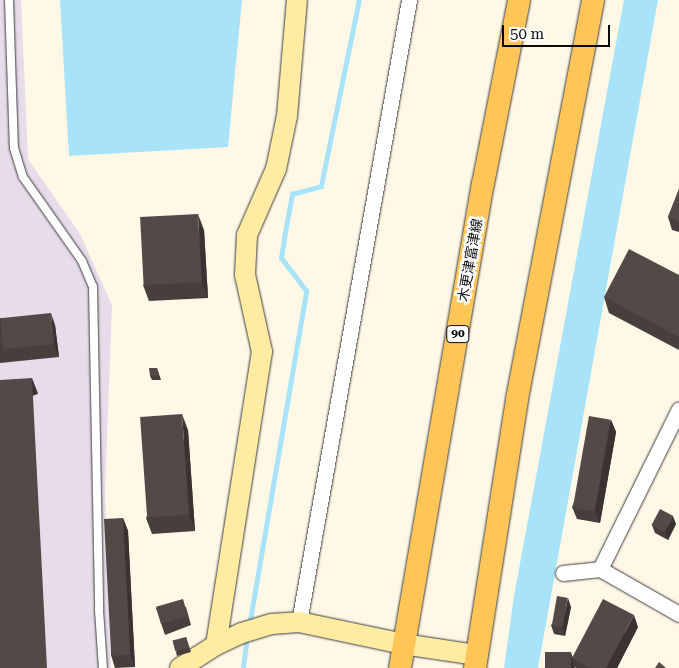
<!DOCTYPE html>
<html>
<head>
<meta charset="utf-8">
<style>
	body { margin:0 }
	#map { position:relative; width:679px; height:668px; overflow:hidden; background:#fff8e6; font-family:"Roboto Serif","Noto Sans JP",serif }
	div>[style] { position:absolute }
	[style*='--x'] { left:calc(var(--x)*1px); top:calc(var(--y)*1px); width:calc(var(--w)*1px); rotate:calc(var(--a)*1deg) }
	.industrial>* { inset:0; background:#e7dcea }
	.water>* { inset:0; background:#a8e3f9 }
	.stream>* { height:4.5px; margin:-2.25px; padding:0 2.25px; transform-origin:2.25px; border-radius:2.25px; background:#a8e3f9 }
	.roads { filter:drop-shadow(0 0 1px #3d3d3d) drop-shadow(0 0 1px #3d3d3d) }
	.lane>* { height:8px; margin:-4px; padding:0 4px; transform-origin:4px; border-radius:4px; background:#fff }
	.street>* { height:15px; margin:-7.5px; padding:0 7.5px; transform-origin:7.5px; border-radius:7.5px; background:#fff }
	.secondary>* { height:20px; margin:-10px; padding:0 10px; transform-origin:10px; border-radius:10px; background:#ffeba1 }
	.primary>* { height:22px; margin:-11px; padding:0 11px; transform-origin:11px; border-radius:11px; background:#ffc556 }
	.wall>* { inset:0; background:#473f3c }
	.shaded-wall>* { inset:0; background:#3a3331; transform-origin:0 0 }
	.building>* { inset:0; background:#534946; transform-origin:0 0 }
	span { translate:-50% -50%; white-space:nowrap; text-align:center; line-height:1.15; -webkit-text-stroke:5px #fff; paint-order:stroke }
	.shield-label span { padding:1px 4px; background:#fff; border:1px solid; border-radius:4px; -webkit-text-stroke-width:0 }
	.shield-label { font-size:12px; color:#0a0a0a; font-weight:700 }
	.street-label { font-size:14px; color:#0a0a0a }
	.scale { position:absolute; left:502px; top:25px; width:108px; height:22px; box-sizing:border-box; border:2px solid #0a0a0a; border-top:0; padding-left:6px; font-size:15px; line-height:18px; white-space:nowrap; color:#0a0a0a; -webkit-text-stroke:4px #fff; paint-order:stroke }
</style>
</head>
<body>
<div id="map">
	<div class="industrial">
		<i style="clip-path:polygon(0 0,21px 0,28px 159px,80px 234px,112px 305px,105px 489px,111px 668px,0 668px)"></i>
	</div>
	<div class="water">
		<i style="clip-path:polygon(60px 0,242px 0,228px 147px,69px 156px)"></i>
		<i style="clip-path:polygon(624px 0,658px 0,538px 668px,504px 668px,514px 596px)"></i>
	</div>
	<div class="stream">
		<i style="--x:249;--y:626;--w:340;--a:-80.3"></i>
		<i style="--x:306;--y:291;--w:41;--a:-127.1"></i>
		<i style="--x:281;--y:258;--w:20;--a:-81"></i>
		<i style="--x:284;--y:238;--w:45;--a:-79.7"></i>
		<i style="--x:292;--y:194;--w:30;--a:-15"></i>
		<i style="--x:321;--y:186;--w:190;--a:-78.5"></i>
		<i style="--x:243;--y:668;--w:32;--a:-83"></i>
	</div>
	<div class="roads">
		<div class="lane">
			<i style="--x:9;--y:0;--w:148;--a:88.1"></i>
			<i style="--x:14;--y:148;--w:30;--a:73"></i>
			<i style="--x:23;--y:177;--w:103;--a:54.9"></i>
			<i style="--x:82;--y:261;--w:28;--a:67"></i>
			<i style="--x:93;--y:287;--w:323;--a:88.9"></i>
			<i style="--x:99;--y:610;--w:58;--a:86.1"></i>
		</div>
		<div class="street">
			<i style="--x:600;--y:569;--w:91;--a:29.7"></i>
			<i style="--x:563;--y:573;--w:37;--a:-6"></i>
			<i style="--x:600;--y:569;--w:178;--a:-63.7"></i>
			<i style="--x:299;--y:622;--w:632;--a:-79.97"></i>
		</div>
		<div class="secondary">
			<i style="--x:216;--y:645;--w:297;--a:-81.1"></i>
			<i style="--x:262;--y:352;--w:79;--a:-102.4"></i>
			<i style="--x:245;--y:275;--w:40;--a:-87.1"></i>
			<i style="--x:247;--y:235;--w:72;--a:-66.3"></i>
			<i style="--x:276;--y:169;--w:54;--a:-78.3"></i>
			<i style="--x:287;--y:116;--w:116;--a:-85.1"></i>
			<i style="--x:180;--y:668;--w:43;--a:-32.6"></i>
			<i style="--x:216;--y:645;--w:29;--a:-25"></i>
			<i style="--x:242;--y:633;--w:31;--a:-17"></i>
			<i style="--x:272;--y:624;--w:27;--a:-4"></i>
			<i style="--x:299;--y:622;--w:106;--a:11.9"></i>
			<i style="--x:403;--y:644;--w:75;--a:8.5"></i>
		</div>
		<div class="primary">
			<i style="--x:400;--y:668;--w:491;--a:-80.3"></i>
			<i style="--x:483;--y:184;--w:187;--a:-78.9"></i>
			<i style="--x:475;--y:668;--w:272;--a:-81.1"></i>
			<i style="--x:517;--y:399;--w:406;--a:-79.2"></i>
		</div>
	</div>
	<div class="wall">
		<i style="clip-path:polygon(679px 189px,679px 232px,672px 230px,668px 217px)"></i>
		<i style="clip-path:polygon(204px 230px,208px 298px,149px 301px,143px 285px)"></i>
		<i style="clip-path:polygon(679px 275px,679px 350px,609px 313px,604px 297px)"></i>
		<i style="clip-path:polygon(0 318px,55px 325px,59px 357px,0 363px)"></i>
		<i style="clip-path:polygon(157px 368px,161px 380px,152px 380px,150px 376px)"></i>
		<i style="clip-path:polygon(611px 420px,616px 432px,600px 523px,577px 519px,572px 507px)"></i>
		<i style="clip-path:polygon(188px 430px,195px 531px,152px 534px,146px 518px)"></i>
		<i style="clip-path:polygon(123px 518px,128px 531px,135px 667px,115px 668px,111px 655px)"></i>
		<i style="clip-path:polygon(676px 524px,668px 540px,655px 533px,652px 525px)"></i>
		<i style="clip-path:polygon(186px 607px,191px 625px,165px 635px,156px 608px)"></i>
		<i style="clip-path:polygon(571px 607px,565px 636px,554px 634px,551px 625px)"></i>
		<i style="clip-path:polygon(638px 627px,617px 668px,576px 668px,575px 667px,544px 668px,573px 657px)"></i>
		<i style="clip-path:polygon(186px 637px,191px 652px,177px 656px,176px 652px)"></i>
	</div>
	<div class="shaded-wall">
		<i style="clip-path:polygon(198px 214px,204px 230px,208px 298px,202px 282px)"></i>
		<i style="clip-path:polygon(51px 313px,55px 325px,59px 357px,54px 344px)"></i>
		<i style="left:32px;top:378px;width:17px;height:290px;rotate:69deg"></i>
		<i style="clip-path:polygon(182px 414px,188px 430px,195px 531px,189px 515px)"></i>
		<i style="clip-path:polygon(611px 420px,616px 432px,600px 523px,595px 511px)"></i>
		<i style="clip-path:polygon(673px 516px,676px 524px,668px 540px,665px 531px)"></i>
		<i style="clip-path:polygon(123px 518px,128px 531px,135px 667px,130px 655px)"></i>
		<i style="clip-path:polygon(568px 598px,571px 607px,565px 636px,562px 628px)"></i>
		<i style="clip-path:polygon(634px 615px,638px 627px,617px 668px,606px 668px)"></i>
		<i style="clip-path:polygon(571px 652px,573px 659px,572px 658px,575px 668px,570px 668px)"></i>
	</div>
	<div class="building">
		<i style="clip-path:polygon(679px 189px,679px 222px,668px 217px)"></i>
		<i style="left:198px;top:214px;width:68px;height:58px;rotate:87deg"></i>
		<i style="clip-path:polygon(629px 249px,679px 275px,679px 337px,604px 297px)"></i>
		<i style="left:51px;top:313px;width:31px;height:51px;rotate:84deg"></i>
		<i style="clip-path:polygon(149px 368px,157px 368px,159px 375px,150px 376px)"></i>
		<i style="clip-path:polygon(32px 378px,47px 668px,0 668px,0 380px)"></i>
		<i style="left:182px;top:414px;width:101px;height:42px;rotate:86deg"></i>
		<i style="left:589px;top:416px;width:22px;height:93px;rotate:10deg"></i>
		<i style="left:660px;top:509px;width:15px;height:18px;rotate:28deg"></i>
		<i style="left:123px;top:518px;width:137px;height:19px;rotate:87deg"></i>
		<i style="left:557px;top:596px;width:11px;height:30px;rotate:10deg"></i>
		<i style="left:183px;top:599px;width:18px;height:28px;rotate:74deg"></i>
		<i style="clip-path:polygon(603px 599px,634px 615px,606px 668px,590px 668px,572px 658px)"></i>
		<i style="left:186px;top:637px;width:11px;height:14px;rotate:75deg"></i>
		<i style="left:545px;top:652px;width:26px;height:16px"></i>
		<i style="clip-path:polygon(659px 662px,666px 668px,655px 668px)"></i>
	</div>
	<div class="shield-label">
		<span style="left:458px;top:334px">90</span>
	</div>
	<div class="street-label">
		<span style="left:470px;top:260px;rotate:-80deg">木更津富津線</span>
	</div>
	<div class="scale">50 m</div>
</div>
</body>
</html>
